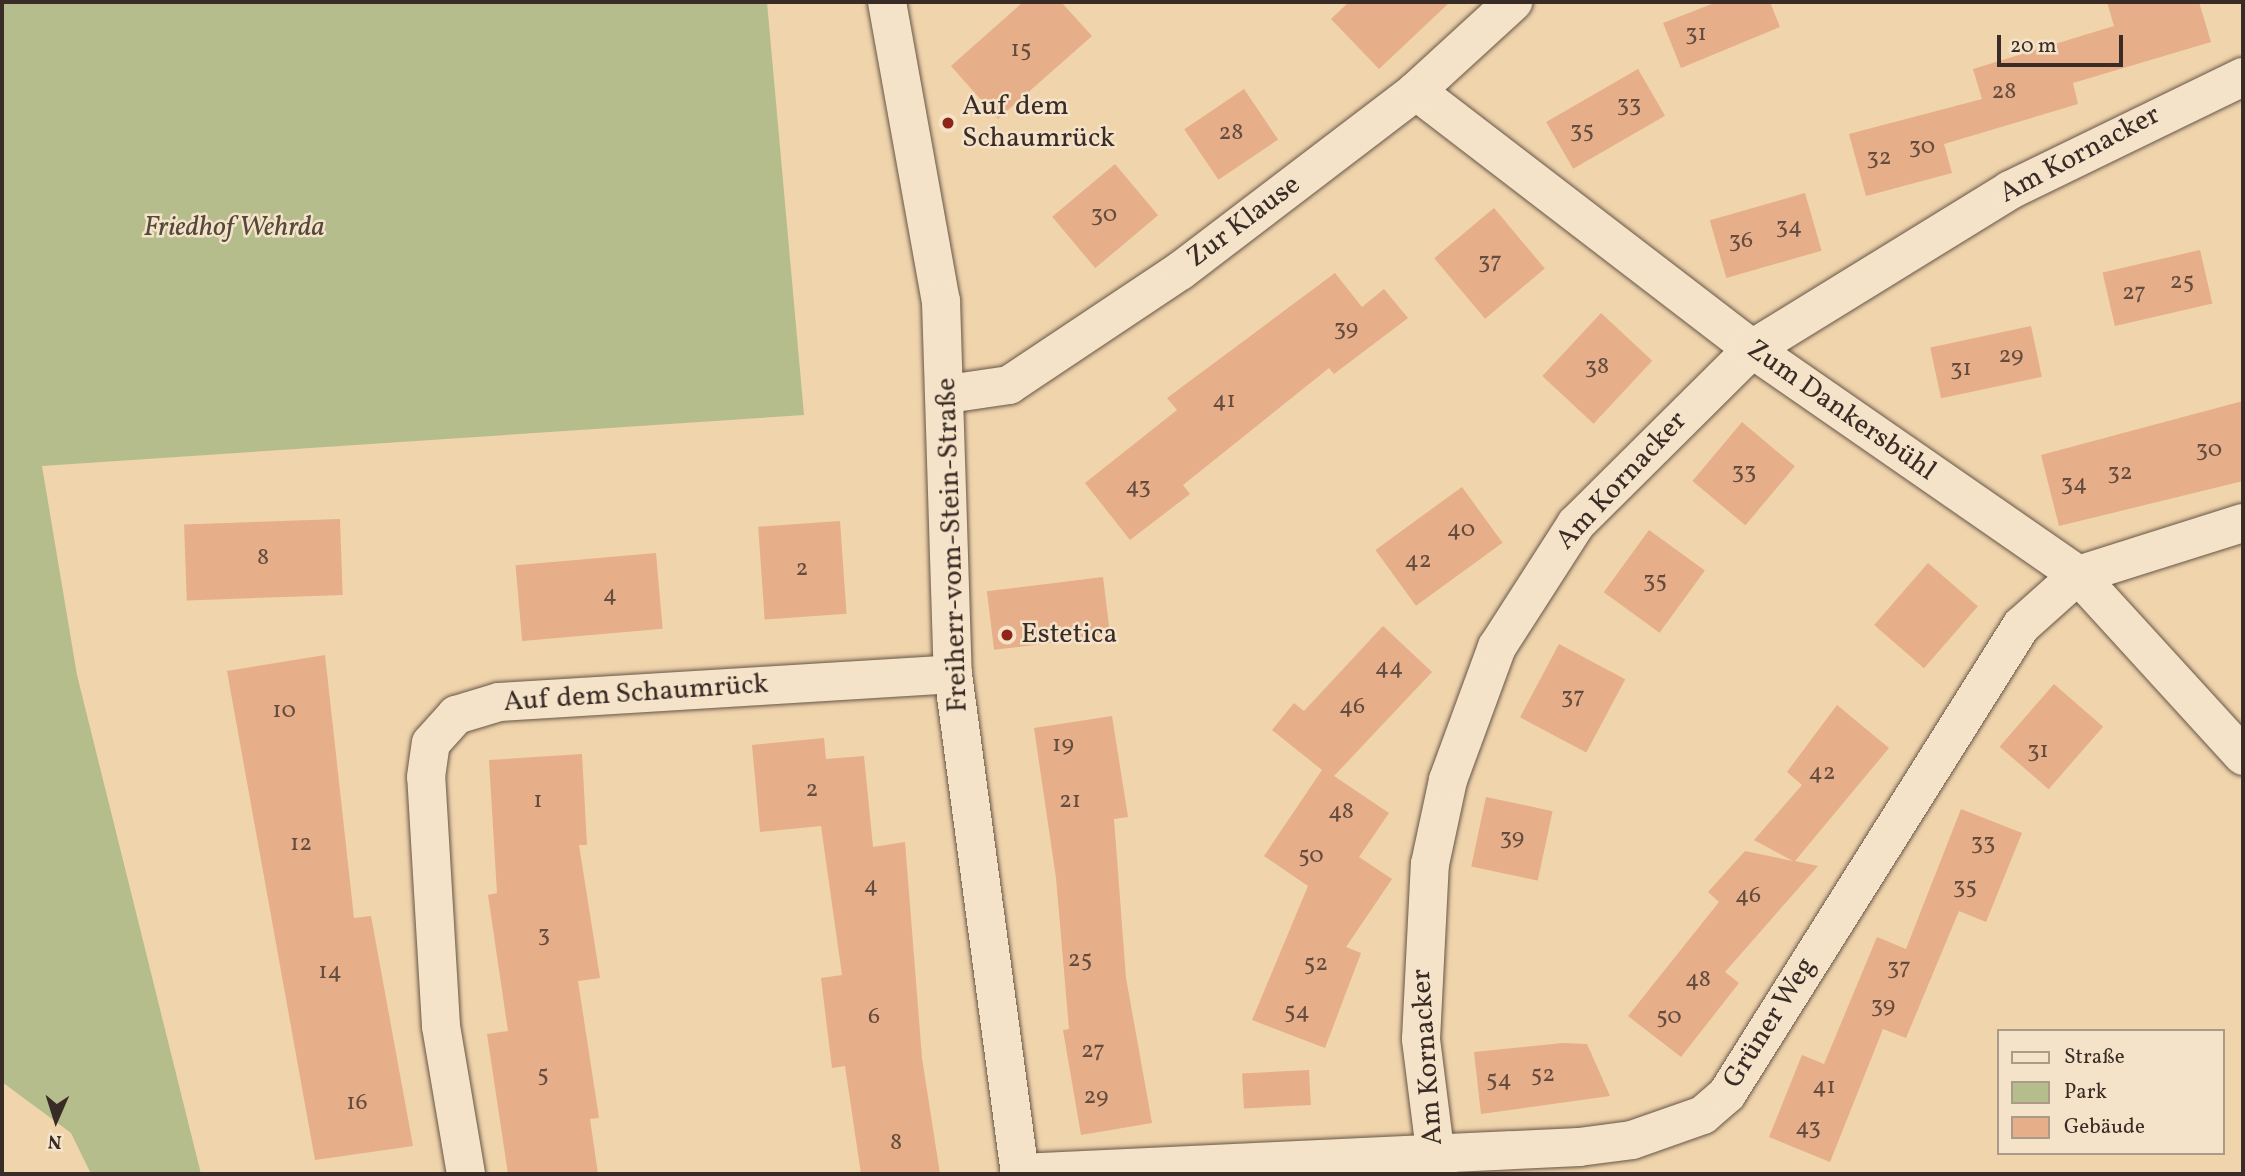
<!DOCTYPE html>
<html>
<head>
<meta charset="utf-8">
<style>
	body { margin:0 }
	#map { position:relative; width:2245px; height:1176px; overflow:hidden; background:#f0d4ac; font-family:Vollkorn,serif }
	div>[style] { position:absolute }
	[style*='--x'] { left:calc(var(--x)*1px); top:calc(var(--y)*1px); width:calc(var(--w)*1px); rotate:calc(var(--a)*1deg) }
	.green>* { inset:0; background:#b6bd8c }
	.building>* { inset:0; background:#e6ae89; transform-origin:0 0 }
	.roads { filter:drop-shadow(0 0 2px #675648) drop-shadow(0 0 2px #675648) }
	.street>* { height:38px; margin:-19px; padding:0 19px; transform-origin:19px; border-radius:19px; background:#f5e3c9 }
	.dots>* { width:19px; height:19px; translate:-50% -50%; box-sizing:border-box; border:4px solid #f5e3c9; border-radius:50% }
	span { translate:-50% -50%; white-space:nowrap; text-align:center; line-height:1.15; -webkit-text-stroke:5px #f5e3c9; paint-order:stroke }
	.number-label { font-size:24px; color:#644c3f }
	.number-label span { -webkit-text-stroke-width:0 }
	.poi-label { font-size:28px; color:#392c26 }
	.left { translate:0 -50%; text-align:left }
	.street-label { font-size:28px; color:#392c26 }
	.park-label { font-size:28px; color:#52493a; font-style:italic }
	.frame { position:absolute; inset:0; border:4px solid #392c26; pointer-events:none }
	.legend { position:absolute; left:1997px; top:1029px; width:228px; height:126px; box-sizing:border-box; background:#f5e3c9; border:2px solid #aa9a88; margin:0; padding:9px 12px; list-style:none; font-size:21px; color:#392c26 }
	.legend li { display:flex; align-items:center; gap:14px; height:35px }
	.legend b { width:35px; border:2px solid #aa9a88 }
	.north { position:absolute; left:21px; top:1085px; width:70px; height:70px; -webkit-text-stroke:5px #f5e3c9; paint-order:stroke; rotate:183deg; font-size:19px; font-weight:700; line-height:28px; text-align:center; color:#392c26 }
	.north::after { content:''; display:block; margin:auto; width:24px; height:32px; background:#392c26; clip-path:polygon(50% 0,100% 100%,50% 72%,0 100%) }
	.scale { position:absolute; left:1997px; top:35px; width:126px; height:32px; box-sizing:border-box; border:4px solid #392c26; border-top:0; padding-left:9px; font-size:21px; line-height:24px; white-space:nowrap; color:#392c26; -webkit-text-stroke:5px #f5e3c9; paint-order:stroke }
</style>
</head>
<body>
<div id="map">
	<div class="green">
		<i style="clip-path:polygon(2px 2px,767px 2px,804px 415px,42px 466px,77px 675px,201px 1174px,91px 1174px,71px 1133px,2px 1082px)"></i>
	</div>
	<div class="building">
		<i style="clip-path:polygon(1023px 2px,1061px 2px,1092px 36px,998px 119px,951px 66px)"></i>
		<i style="clip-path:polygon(1349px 2px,1450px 2px,1379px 69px,1331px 19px)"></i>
		<i style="clip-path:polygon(1717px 2px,1770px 2px,1780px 27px,1681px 68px,1663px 23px)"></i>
		<i style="clip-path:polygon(2107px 2px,2199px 2px,2211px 42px,2073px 83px,2078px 104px,1944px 144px,1952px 173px,1866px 196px,1849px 134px,1982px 99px,1973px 69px,2114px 26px)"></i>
		<i style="left:1638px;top:69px;width:54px;height:106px;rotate:60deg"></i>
		<i style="left:1244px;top:89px;width:61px;height:72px;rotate:56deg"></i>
		<i style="left:1115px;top:164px;width:67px;height:82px;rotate:50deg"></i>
		<i style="left:1805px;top:193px;width:60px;height:99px;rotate:74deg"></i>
		<i style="left:1494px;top:208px;width:79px;height:78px;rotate:50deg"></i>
		<i style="left:2200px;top:250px;width:55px;height:100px;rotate:77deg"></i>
		<i style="clip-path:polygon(1335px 273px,1362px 307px,1384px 289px,1408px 318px,1334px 374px,1329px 368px,1183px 485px,1190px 494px,1130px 540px,1085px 483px,1177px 410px,1167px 398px)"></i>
		<i style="left:1601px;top:313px;width:70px;height:86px;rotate:43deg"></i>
		<i style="left:2031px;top:326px;width:52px;height:103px;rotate:78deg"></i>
		<i style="clip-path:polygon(2243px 401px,2243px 481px,2059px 526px,2041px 455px)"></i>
		<i style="left:1742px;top:422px;width:69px;height:77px;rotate:40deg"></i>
		<i style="left:1462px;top:487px;width:69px;height:107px;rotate:54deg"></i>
		<i style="left:340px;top:519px;width:76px;height:156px;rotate:88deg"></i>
		<i style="left:840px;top:521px;width:93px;height:82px;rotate:86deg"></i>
		<i style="left:1649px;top:530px;width:69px;height:77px;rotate:36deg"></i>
		<i style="left:656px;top:553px;width:76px;height:141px;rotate:85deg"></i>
		<i style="left:1928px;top:563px;width:66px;height:82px;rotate:41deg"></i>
		<i style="left:1103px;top:577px;width:59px;height:117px;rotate:83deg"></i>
		<i style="clip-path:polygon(1383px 626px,1432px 672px,1334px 776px,1389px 813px,1359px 857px,1392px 879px,1346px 947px,1361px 953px,1325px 1048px,1252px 1020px,1308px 886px,1264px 856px,1322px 770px,1272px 730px,1294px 703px,1304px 711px)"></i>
		<i style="left:1559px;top:644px;width:75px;height:83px;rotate:28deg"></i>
		<i style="clip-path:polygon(325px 655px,354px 918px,371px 916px,413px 1146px,315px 1160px,227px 671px)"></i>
		<i style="left:2054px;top:684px;width:65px;height:83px;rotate:41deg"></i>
		<i style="clip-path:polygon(1837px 705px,1889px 748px,1795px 861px,1818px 866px,1725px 972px,1739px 983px,1681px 1057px,1628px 1016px,1719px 902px,1708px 892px,1745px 851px,1793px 861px,1754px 840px,1802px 785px,1787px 772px)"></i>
		<i style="clip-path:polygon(1112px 716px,1128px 817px,1114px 819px,1126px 978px,1152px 1123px,1081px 1135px,1063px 1030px,1069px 1029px,1056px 878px,1034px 728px)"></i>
		<i style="clip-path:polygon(824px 738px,826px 759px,864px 756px,873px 847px,905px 842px,922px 1058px,940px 1174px,861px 1174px,845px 1066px,832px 1068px,821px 978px,842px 975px,821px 826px,760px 832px,752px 745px)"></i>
		<i style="clip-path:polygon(582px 754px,587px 845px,579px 845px,600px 978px,578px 981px,599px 1118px,590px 1119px,598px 1174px,508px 1174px,487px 1034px,508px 1031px,488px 895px,497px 893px,489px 760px)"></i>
		<i style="left:1486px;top:797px;width:68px;height:71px;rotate:12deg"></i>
		<i style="clip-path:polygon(1961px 809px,2022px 833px,1986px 922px,1959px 911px,1906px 1038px,1883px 1029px,1830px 1162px,1769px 1137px,1802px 1055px,1824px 1064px,1877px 937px,1906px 949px)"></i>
		<i style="clip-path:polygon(1562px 1043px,1587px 1044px,1610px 1096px,1481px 1114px,1474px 1052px)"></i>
		<i style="left:1309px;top:1070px;width:35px;height:67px;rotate:87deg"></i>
	</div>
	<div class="roads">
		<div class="street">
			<i style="--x:887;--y:2;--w:304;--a:79.8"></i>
			<i style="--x:941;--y:301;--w:373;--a:88.2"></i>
			<i style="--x:953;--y:674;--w:504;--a:82.37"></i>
			<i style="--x:1416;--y:91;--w:424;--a:37.5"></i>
			<i style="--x:1752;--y:349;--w:397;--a:34.7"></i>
			<i style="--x:2078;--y:575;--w:245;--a:47.6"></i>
			<i style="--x:948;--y:394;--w:62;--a:-8.4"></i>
			<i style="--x:1009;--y:385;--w:206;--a:-33.7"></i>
			<i style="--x:1180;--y:271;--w:297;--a:-37.3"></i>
			<i style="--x:1416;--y:91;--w:132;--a:-42.5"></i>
			<i style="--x:1020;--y:1173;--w:560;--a:-2.66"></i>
			<i style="--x:1579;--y:1147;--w:53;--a:-7.5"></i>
			<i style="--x:1632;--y:1140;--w:75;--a:-19.4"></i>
			<i style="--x:1703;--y:1115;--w:32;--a:-41"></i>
			<i style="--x:1727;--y:1094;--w:553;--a:-57.86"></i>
			<i style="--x:2021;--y:626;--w:76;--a:-41.8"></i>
			<i style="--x:2078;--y:575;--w:173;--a:-17.5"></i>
			<i style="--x:466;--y:1174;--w:150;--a:-99.6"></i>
			<i style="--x:441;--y:1026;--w:249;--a:-93.4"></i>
			<i style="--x:426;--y:777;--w:34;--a:-82"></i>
			<i style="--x:431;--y:743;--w:38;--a:-48"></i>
			<i style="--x:456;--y:715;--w:45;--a:-16.8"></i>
			<i style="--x:499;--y:702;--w:455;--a:-3.5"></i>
			<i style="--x:1438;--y:1174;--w:136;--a:-97.2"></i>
			<i style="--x:1421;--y:1039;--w:175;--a:-87.1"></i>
			<i style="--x:1430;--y:864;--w:86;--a:-77.9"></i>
			<i style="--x:1448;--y:780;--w:142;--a:-69.8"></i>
			<i style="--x:1497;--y:647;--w:146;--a:-57.3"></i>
			<i style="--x:1576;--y:524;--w:248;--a:-44.8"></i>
			<i style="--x:1752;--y:349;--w:303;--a:-31.6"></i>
			<i style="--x:2010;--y:190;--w:259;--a:-25.9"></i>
		</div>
	</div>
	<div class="dots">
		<i style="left:948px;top:123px;background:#8f2418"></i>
		<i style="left:1007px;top:635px;background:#8f2418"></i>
	</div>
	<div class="number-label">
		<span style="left:1696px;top:35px">31</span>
		<span style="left:1021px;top:51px">15</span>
		<span style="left:2004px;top:93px">28</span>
		<span style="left:1629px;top:106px">33</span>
		<span style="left:1582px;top:132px">35</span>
		<span style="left:1231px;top:134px">28</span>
		<span style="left:1922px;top:148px">30</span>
		<span style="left:1879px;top:159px">32</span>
		<span style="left:1104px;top:216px">30</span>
		<span style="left:1789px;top:228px">34</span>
		<span style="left:1741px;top:242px">36</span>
		<span style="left:1490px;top:263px">37</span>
		<span style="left:2182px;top:283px">25</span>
		<span style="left:2134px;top:294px">27</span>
		<span style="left:1346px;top:330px">39</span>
		<span style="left:2011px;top:357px">29</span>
		<span style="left:1597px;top:368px">38</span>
		<span style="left:1961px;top:370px">31</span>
		<span style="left:1224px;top:402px">41</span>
		<span style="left:2209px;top:451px">30</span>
		<span style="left:1744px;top:473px">33</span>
		<span style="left:2120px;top:474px">32</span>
		<span style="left:2074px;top:485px">34</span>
		<span style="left:1138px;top:488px">43</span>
		<span style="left:1461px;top:531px">40</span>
		<span style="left:263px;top:559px">8</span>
		<span style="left:1418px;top:562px">42</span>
		<span style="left:802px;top:570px">2</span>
		<span style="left:1655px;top:582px">35</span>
		<span style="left:610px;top:596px">4</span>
		<span style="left:1389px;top:669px">44</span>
		<span style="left:1573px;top:698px">37</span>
		<span style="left:1352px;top:708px">46</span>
		<span style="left:284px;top:712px">10</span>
		<span style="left:1063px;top:746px">19</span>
		<span style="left:2038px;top:752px">31</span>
		<span style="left:1822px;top:774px">42</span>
		<span style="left:812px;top:791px">2</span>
		<span style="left:538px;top:802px">1</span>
		<span style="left:1070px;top:802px">21</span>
		<span style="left:1341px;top:813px">48</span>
		<span style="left:1512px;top:839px">39</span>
		<span style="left:1983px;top:844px">33</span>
		<span style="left:301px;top:845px">12</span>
		<span style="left:1311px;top:857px">50</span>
		<span style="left:871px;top:887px">4</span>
		<span style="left:1965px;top:888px">35</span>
		<span style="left:1748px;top:897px">46</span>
		<span style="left:544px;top:936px">3</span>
		<span style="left:1080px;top:961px">25</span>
		<span style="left:1316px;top:965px">52</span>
		<span style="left:1899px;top:969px">37</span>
		<span style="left:330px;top:973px">14</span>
		<span style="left:1698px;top:981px">48</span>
		<span style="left:1883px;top:1007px">39</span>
		<span style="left:1297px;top:1013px">54</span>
		<span style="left:874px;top:1018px">6</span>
		<span style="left:1669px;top:1018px">50</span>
		<span style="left:1093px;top:1052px">27</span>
		<span style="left:543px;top:1076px">5</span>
		<span style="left:1543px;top:1076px">52</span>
		<span style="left:1499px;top:1081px">54</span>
		<span style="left:1824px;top:1088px">41</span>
		<span style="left:1096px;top:1098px">29</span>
		<span style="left:357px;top:1104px">16</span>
		<span style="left:1808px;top:1129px">43</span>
		<span style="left:896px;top:1144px">8</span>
	</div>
	<div class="poi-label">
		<span class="left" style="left:962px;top:123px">Auf dem<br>Schaumrück</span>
		<span class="left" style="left:1021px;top:635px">Estetica</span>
	</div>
	<div class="street-label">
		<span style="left:2080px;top:155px;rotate:-28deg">Am Kornacker</span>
		<span style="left:1244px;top:222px;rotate:-37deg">Zur Klause</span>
		<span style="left:1841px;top:411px;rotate:35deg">Zum Dankersbühl</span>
		<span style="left:1622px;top:481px;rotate:-47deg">Am Kornacker</span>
		<span style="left:953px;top:545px;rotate:-92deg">Freiherr-vom-Stein-Straße</span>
		<span style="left:636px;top:694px;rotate:-4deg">Auf dem Schaumrück</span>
		<span style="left:1770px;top:1023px;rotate:-58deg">Grüner Weg</span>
		<span style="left:1428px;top:1057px;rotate:-94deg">Am Kornacker</span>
	</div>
	<div class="park-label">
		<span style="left:234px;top:228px">Friedhof Wehrda</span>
	</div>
	<div class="frame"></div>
	<ul class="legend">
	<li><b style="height:9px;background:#f5e3c9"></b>Straße</li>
	<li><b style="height:19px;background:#b6bd8c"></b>Park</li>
	<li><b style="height:19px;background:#e6ae89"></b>Gebäude</li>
	</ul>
	<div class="north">N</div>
	<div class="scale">20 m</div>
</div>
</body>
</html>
